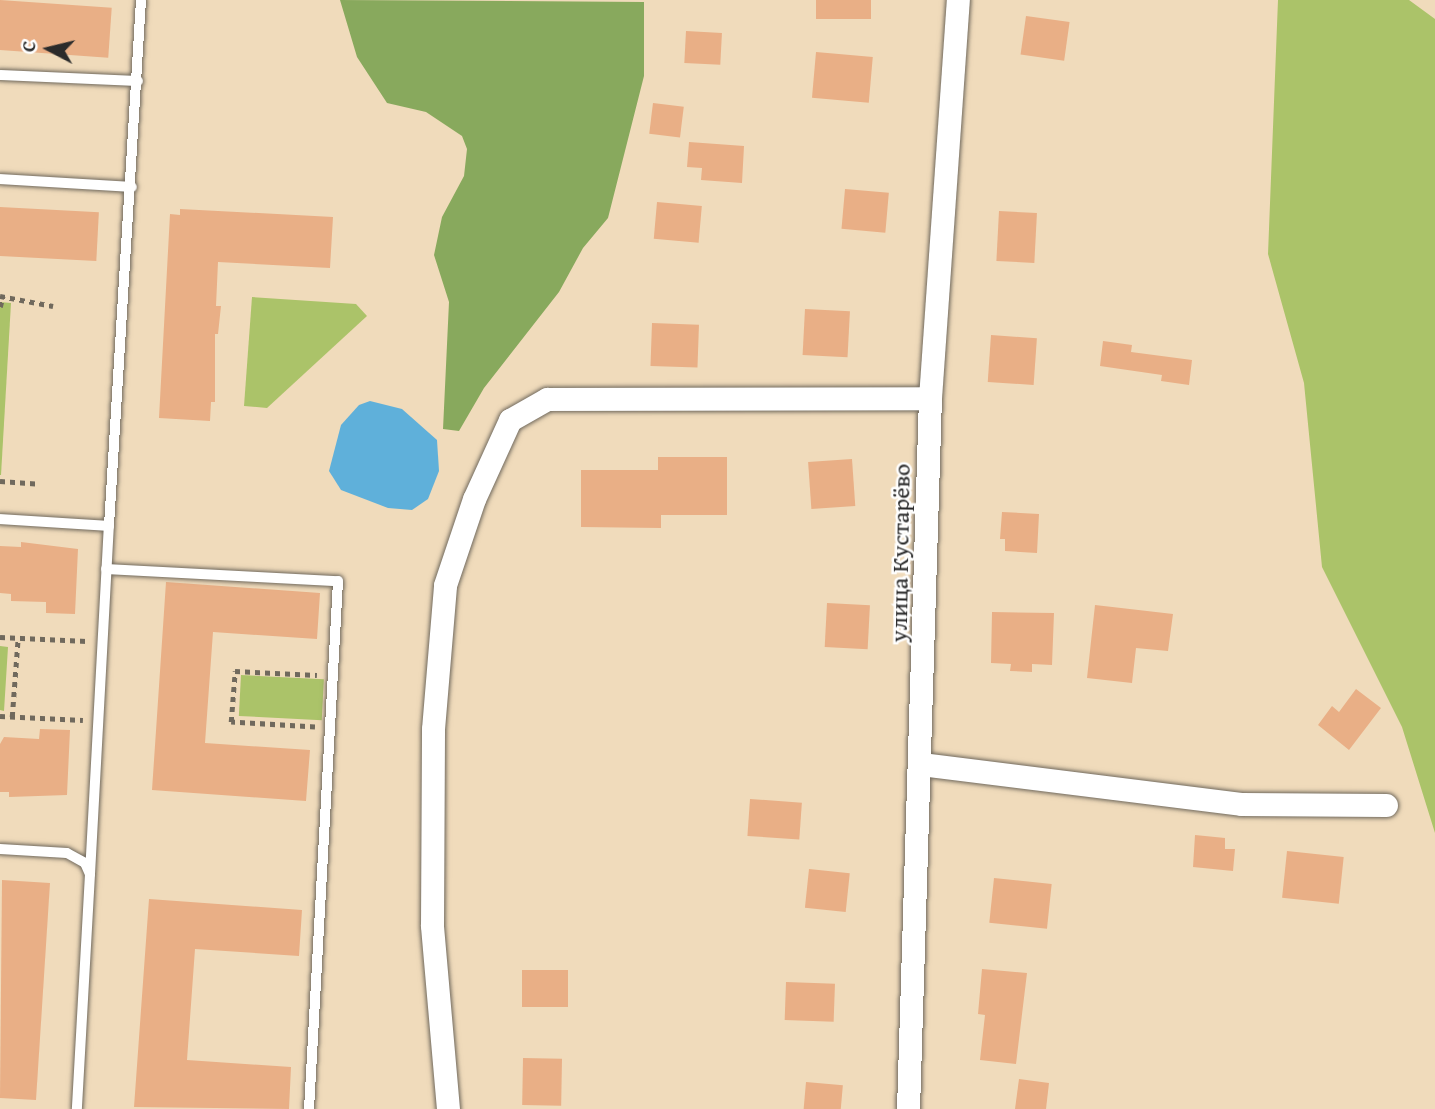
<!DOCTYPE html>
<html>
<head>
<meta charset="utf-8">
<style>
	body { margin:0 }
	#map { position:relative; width:1435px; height:1109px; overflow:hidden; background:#f0dbbb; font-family:"Gentium Book Plus",serif }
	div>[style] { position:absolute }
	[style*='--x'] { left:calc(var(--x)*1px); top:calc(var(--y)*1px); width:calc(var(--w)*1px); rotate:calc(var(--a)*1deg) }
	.green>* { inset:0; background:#abc369; transform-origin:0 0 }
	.forest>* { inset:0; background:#88a95d }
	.water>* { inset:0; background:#5fb0da }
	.building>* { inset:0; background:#e9af86; transform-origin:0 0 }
	.path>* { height:4.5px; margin-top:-2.25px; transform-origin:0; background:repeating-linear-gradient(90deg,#70695d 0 5px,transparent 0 10px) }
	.roads { filter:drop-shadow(0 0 2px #70695d) drop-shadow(0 0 2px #70695d) }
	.lane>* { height:10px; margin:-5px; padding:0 5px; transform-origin:5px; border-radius:5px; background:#fff }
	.street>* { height:23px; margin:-11.5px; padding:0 11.5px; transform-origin:11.5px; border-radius:11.5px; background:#fff }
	span { translate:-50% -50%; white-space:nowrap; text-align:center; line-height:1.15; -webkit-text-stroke:5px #fff; paint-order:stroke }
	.street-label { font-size:24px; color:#2b2b2b }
	.north { position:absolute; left:14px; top:14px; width:70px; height:70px; -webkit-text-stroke:5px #fff; paint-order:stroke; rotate:277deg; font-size:19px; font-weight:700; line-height:28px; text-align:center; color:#2b2b2b }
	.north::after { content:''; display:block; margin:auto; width:24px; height:32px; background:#2b2b2b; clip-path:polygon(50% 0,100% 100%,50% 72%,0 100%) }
</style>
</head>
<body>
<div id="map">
	<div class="green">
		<i style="clip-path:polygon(1278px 0,1409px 0,1435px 19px,1435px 833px,1402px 727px,1322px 567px,1304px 383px,1268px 254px)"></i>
		<i style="clip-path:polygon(252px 297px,356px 304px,367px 316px,267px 408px,244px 406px)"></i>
		<i style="clip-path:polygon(0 302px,11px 303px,1px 475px,0 475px)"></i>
		<i style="clip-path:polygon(0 646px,8px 647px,4px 711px,0 710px)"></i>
		<i style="left:241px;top:675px;width:83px;height:41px;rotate:3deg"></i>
	</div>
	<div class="forest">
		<i style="clip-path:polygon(340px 0,644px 2px,644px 76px,608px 218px,583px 248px,559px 292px,484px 388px,459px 431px,443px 429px,449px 302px,434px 255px,442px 217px,464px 176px,467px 149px,462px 136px,426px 112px,387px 103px,357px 57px)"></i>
	</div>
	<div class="water">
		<i style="clip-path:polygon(370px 401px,402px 409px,437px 440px,439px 471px,428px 499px,412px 510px,388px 508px,341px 490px,329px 471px,341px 425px,359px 405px)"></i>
	</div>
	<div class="building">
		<i style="left:0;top:0;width:112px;height:50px;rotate:4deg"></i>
		<i style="left:816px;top:0;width:55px;height:19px"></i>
		<i style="left:1026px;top:16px;width:44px;height:39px;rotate:8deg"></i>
		<i style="left:686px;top:31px;width:36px;height:32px;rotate:3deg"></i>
		<i style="left:816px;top:52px;width:57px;height:46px;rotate:5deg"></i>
		<i style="left:653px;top:103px;width:31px;height:31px;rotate:7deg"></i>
		<i style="clip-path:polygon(689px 142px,744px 146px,742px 183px,701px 180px,702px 168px,687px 167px)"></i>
		<i style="left:845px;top:189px;width:44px;height:40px;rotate:5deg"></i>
		<i style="left:657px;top:202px;width:45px;height:37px;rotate:5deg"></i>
		<i style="left:0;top:207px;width:99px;height:49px;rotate:3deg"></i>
		<i style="clip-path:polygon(180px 209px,333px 217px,330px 268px,218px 262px,216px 306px,221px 306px,218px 334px,215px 334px,215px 402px,211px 402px,210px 421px,159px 418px,170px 214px,180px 215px)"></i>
		<i style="left:999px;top:211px;width:38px;height:50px;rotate:3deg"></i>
		<i style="left:805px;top:309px;width:45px;height:46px;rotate:3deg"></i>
		<i style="left:652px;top:323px;width:47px;height:43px;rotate:2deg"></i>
		<i style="left:991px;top:335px;width:46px;height:47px;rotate:4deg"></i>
		<i style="clip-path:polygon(1103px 341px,1132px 345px,1131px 352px,1192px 360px,1189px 385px,1161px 381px,1162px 375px,1100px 366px)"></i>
		<i style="clip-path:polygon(658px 457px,727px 457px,727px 515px,661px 515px,661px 528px,581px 527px,581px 470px,658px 470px)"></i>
		<i style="left:852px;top:459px;width:47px;height:44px;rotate:86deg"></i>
		<i style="clip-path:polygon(1002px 512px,1039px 514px,1037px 553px,1005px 551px,1005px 539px,1000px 539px)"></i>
		<i style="clip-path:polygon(21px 542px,78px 549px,75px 614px,46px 613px,46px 602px,11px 601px,11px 594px,0 593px,0 546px,21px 547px)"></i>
		<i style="clip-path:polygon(166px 582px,320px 593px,317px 639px,213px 632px,205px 743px,310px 750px,306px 801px,152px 790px)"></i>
		<i style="left:827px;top:603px;width:43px;height:44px;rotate:3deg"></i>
		<i style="clip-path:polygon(1095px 605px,1173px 614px,1168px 651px,1136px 648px,1132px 683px,1087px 678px)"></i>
		<i style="clip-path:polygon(992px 612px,1054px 613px,1052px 665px,1032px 664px,1032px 672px,1010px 671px,1011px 664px,991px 663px)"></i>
		<i style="clip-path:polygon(1356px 689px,1381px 708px,1349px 750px,1318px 725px,1332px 706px,1339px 712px)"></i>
		<i style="clip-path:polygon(40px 729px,70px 730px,67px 795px,9px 797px,9px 792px,0 792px,0 744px,4px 737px,39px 739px)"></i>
		<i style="left:750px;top:799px;width:52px;height:37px;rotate:4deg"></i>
		<i style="clip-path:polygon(1195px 835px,1225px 838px,1225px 849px,1235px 849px,1233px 871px,1193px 867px)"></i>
		<i style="left:1287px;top:851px;width:57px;height:47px;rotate:6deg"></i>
		<i style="left:809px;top:869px;width:41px;height:39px;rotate:6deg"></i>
		<i style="left:994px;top:878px;width:58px;height:45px;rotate:6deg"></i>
		<i style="clip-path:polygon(2px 880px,50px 883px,36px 1100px,0 1098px)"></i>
		<i style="clip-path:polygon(149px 899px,302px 910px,299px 956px,195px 949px,187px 1060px,291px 1067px,289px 1109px,134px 1107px)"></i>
		<i style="clip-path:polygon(982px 969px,1027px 973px,1016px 1064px,980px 1060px,985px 1015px,978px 1014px)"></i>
		<i style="left:568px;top:970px;width:37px;height:46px;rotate:90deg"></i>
		<i style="left:786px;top:982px;width:49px;height:38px;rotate:2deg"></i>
		<i style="left:523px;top:1058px;width:39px;height:47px;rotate:1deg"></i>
		<i style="clip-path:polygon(1019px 1079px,1049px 1083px,1046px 1109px,1015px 1109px)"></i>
		<i style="left:806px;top:1082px;width:37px;height:27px;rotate:5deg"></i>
	</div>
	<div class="path">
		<i style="--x:0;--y:296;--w:54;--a:10.7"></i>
		<i style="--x:0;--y:307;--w:11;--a:-75"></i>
		<i style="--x:0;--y:481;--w:39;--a:4"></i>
		<i style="--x:0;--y:637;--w:87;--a:2.6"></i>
		<i style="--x:0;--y:716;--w:83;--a:2.8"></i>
		<i style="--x:12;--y:717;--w:79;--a:-85.7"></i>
		<i style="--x:315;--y:727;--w:84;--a:-176.6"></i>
		<i style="--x:231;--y:722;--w:51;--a:-85.5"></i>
		<i style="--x:235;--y:671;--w:82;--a:2.8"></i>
	</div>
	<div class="roads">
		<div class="lane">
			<i style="--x:0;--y:75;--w:138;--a:2.5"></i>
			<i style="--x:0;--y:179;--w:132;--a:3.5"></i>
			<i style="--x:0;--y:519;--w:109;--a:3.7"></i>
			<i style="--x:109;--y:526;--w:527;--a:-86.52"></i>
			<i style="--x:106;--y:569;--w:232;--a:3"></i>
			<i style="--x:338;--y:581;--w:529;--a:93.14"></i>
			<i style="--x:0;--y:849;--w:67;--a:3.4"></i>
			<i style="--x:67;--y:853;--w:21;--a:29"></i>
			<i style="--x:85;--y:863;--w:12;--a:66"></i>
			<i style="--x:90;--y:874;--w:235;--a:93.2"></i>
			<i style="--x:90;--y:874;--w:349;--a:-86.9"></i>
		</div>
		<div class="street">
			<i style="--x:921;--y:764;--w:322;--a:7.1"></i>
			<i style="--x:1241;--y:804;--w:145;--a:0.4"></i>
			<i style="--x:448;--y:1109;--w:185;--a:-95"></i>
			<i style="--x:432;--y:925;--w:196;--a:-89.7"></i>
			<i style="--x:433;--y:729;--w:144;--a:-85.2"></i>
			<i style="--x:445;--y:585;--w:91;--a:-71.4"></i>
			<i style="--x:474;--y:499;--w:87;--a:-65.5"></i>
			<i style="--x:510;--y:420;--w:43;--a:-29.6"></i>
			<i style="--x:547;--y:399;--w:383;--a:-0.1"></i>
			<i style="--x:908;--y:1109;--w:711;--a:-88.23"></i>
			<i style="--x:930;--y:398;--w:399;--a:-86"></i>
		</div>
	</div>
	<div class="street-label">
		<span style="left:900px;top:553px;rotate:-89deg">улица Кустарёво</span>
	</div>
	<div class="north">С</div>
</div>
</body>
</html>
